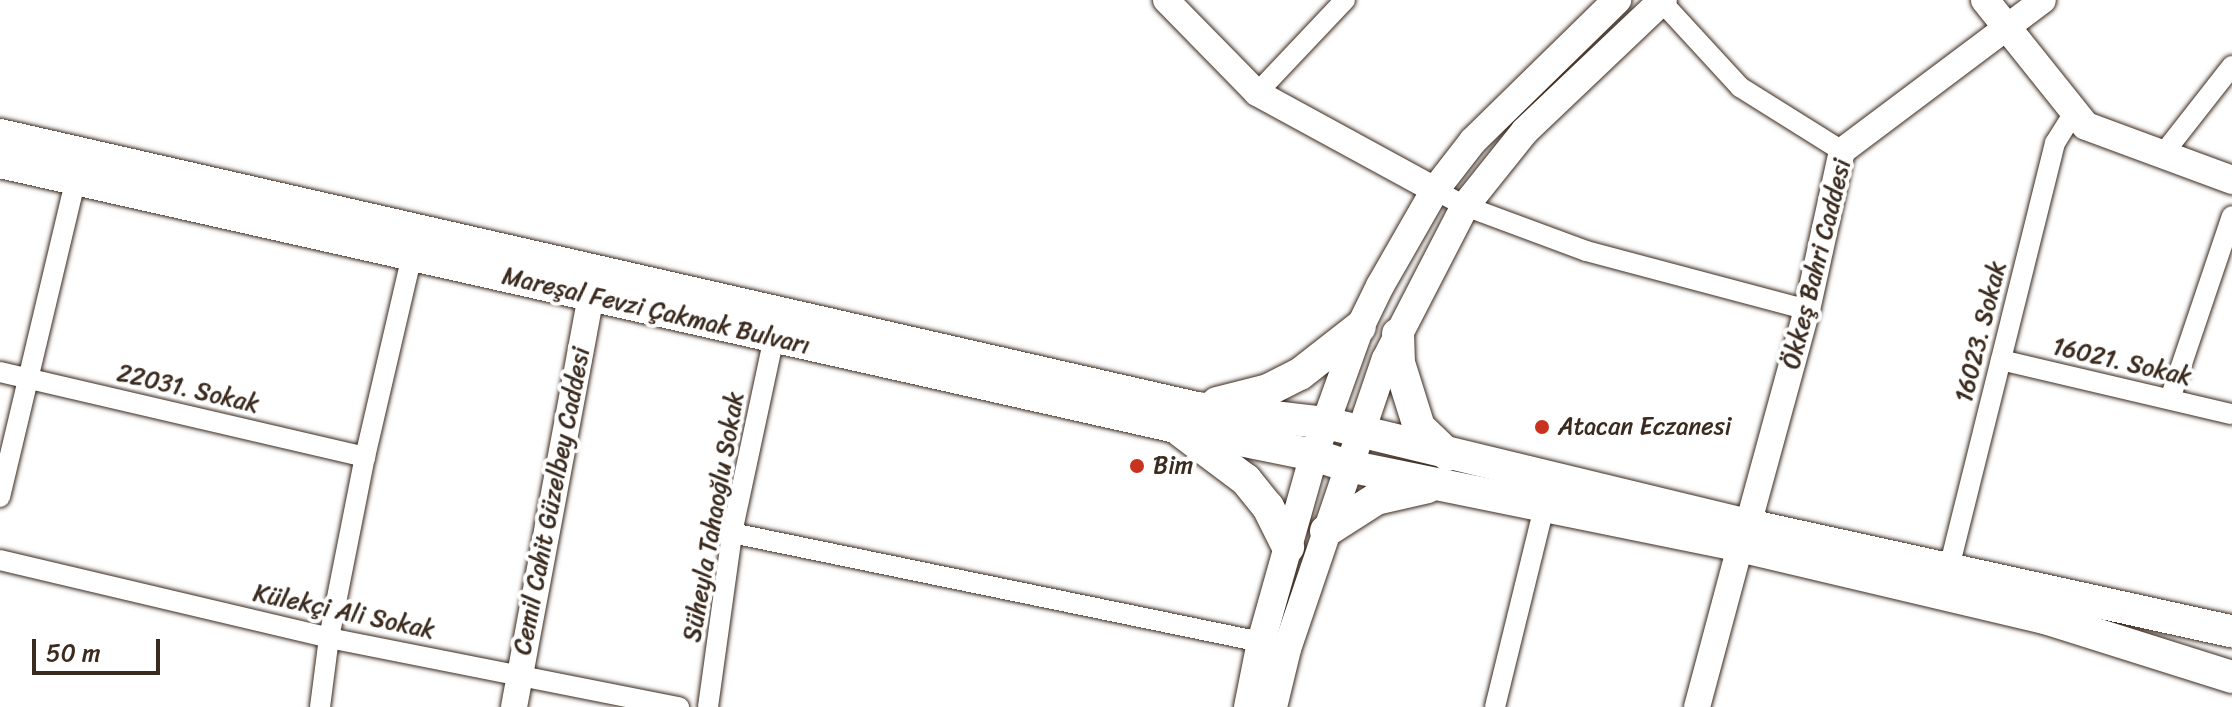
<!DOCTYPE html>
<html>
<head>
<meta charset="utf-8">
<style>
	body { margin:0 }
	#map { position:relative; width:2232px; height:707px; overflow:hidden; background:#fff; font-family:Sriracha,sans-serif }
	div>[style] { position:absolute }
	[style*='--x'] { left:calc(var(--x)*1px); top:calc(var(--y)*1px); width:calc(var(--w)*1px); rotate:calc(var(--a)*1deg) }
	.roads { filter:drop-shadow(0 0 2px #3b2a1e) drop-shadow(0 0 2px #3b2a1e) }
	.minor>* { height:20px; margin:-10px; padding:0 10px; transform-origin:10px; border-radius:10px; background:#fff }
	.tertiary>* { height:26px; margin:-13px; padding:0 13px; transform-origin:13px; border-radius:13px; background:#fff }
	.secondary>* { height:28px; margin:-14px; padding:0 14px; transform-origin:14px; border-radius:14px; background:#fff }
	.primary>* { height:32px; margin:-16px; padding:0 16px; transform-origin:16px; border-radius:16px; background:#fff }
	.dots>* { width:22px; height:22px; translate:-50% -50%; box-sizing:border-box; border:4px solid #fff; border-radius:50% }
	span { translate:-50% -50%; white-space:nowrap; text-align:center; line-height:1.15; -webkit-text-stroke:8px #fff; paint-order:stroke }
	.street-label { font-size:24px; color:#3b2a1e }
	.poi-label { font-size:24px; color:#3b2a1e }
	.left { translate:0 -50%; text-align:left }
	.scale { position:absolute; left:32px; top:639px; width:128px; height:36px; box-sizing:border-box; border:4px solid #3b2a1e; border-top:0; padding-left:10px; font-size:24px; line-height:28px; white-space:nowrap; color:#3b2a1e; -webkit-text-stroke:6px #fff; paint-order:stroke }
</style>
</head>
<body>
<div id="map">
	<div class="roads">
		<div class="minor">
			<i style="--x:1661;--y:1;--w:117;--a:47.4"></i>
			<i style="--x:1740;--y:87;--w:120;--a:32.1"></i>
			<i style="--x:1257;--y:93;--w:128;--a:-46.6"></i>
			<i style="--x:2163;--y:154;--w:112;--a:-51.9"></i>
			<i style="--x:1435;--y:190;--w:34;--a:28"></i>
			<i style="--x:1465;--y:206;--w:129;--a:20.4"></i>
			<i style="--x:1586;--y:251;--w:229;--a:14.9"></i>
			<i style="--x:2001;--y:360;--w:237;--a:13.2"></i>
			<i style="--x:0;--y:372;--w:375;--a:13.1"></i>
			<i style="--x:2170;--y:399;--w:193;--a:-71.3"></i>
			<i style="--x:0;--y:497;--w:327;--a:-76.6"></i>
			<i style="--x:732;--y:533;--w:540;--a:11.64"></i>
			<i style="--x:0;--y:560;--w:338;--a:13.3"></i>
			<i style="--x:329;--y:638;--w:357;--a:11.2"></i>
			<i style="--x:1949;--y:568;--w:438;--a:-76"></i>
			<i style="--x:2055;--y:143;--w:36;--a:-58"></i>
			<i style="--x:320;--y:707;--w:70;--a:-82.6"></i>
			<i style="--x:329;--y:638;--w:185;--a:-78.8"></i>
			<i style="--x:365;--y:457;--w:207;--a:-76.9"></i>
			<i style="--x:708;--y:707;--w:176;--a:-82.1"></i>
			<i style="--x:732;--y:533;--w:200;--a:-77.9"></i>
			<i style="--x:1495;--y:707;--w:206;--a:-76.2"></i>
		</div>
		<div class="tertiary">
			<i style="--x:1166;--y:0;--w:130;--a:45.6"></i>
			<i style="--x:1257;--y:93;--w:203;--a:28.6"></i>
			<i style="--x:1748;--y:525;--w:223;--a:-74.7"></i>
			<i style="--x:1807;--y:310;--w:163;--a:-77.6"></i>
			<i style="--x:1842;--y:151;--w:251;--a:-36.9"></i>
			<i style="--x:514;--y:707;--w:418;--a:-79.4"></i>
			<i style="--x:1697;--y:707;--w:167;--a:-75"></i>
		</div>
		<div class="secondary">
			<i style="--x:1985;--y:0;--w:161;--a:51.3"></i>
			<i style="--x:2086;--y:126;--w:156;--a:20.3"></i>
			<i style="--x:1248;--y:707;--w:66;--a:-78.7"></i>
			<i style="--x:1261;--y:642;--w:194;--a:-74.2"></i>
			<i style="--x:1314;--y:455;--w:136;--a:-70.2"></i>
			<i style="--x:1360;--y:327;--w:46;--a:-64"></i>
			<i style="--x:1380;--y:286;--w:111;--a:-60.2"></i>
			<i style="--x:1435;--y:190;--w:62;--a:-52.2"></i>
			<i style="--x:1473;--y:141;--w:202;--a:-44.4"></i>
			<i style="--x:1273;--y:707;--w:60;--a:-76.4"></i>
			<i style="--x:1287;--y:649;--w:306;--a:-71.2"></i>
			<i style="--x:1386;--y:359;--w:172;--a:-62.7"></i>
			<i style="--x:1465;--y:206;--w:96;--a:-51.3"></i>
			<i style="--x:1525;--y:131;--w:190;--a:-43.5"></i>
		</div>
		<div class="primary">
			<i style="--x:0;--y:135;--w:1228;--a:12.85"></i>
			<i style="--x:1197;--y:408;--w:130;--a:6.6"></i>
			<i style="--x:1326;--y:423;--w:434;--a:13.6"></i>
			<i style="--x:1748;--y:525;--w:495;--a:12.4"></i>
			<i style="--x:0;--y:162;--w:1205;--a:12.7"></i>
			<i style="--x:1176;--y:427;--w:141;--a:11.5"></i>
			<i style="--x:1314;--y:455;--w:36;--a:18"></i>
			<i style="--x:1348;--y:466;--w:400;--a:11.5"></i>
			<i style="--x:1740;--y:546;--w:313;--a:13.3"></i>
			<i style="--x:2045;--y:618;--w:196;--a:17.5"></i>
			<i style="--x:1398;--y:334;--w:29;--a:88"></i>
			<i style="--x:1399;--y:363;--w:67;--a:72.6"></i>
			<i style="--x:1419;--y:427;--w:40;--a:44"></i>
			<i style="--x:1217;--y:403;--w:53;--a:-14.3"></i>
			<i style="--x:1268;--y:390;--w:36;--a:-27"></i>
			<i style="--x:1300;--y:374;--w:76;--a:-38.1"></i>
			<i style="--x:1182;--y:432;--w:80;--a:36.9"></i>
			<i style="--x:1246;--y:480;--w:35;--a:51"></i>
			<i style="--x:1268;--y:507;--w:45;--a:63.4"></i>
			<i style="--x:1326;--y:531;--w:59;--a:-32.6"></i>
			<i style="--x:1376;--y:499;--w:53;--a:-13"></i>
		</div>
	</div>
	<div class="dots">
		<i style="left:1542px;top:427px;background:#c8321e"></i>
		<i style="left:1137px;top:466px;background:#c8321e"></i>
	</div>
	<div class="street-label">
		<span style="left:1817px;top:264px;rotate:-76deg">Ökkeş Bahri Caddesi</span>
		<span style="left:656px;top:311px;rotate:13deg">Mareşal Fevzi Çakmak Bulvarı</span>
		<span style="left:1981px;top:332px;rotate:-76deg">16023. Sokak</span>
		<span style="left:2122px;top:362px;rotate:13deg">16021. Sokak</span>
		<span style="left:188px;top:389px;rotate:13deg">22031. Sokak</span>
		<span style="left:552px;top:501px;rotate:-79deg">Cemil Cahit Güzelbey Caddesi</span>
		<span style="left:714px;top:517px;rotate:-80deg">Süheyla Tahaoğlu Sokak</span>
		<span style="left:344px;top:612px;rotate:12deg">Külekçi Ali Sokak</span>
	</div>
	<div class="poi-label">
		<span class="left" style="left:1558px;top:427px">Atacan Eczanesi</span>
		<span class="left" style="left:1153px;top:466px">Bim</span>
	</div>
	<div class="scale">50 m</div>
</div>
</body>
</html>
